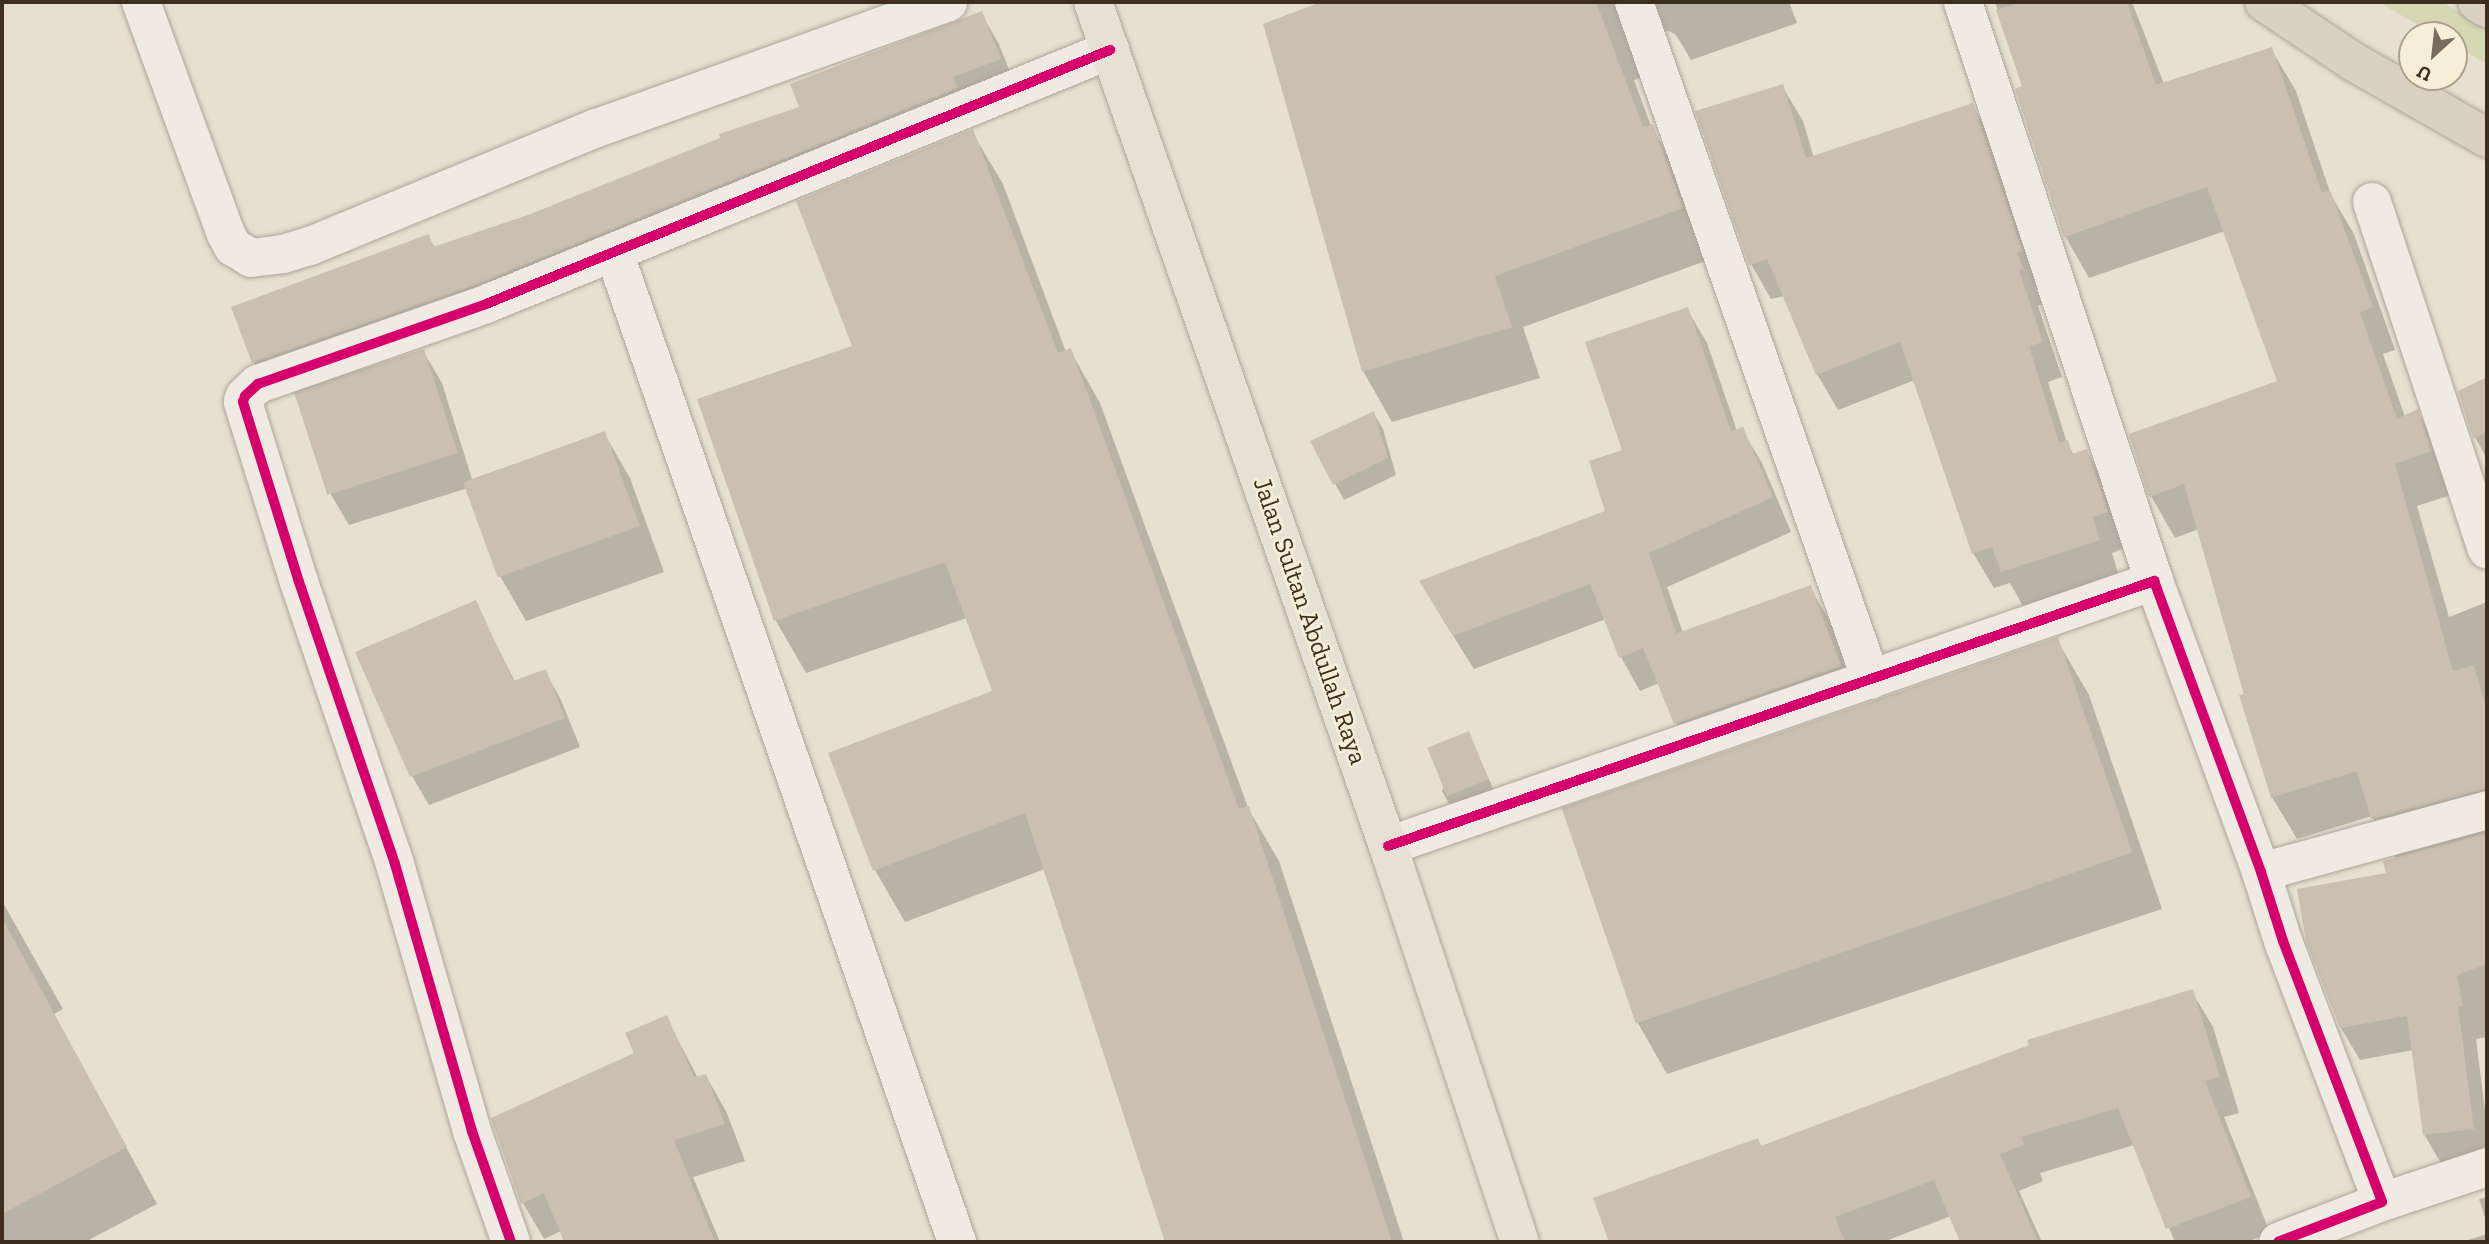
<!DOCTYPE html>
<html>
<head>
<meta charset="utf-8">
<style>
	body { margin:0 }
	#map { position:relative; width:2489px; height:1244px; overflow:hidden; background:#e7e0d1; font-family:"Zilla Slab",serif }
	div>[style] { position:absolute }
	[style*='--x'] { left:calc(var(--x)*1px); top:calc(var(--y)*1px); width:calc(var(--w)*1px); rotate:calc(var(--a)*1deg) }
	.green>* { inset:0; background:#d6d7b3 }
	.shadow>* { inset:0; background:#0003 }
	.building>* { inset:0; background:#cbbfb2; transform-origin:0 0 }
	.roads { filter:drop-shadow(0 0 2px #ada599) drop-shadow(0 0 2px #ada599) }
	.minor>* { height:38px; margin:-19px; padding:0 19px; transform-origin:19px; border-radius:19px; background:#efebe3 }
	.major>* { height:38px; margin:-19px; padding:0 19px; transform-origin:19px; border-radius:19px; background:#e6e1d4 }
	.highway>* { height:38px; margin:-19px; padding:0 19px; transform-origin:19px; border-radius:19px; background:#dad1c2 }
	.cycleway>* { height:10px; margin:-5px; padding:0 5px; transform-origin:5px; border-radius:5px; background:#d6006c }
	span { translate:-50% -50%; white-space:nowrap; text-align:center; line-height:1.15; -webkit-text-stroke:5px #f7eed8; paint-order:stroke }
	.street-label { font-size:26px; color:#3d2e20 }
	.frame { position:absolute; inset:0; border:4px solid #3d2e20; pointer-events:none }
	.north { position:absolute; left:2398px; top:21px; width:70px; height:70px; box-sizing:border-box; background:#f7eed8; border:2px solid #ada18e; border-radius:50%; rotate:207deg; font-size:19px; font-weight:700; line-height:28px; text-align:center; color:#3d2e20 }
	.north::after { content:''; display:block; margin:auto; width:24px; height:32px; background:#786c5e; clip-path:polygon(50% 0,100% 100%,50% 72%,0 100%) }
</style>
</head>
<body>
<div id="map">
	<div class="green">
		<i style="clip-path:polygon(2378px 2px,2442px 2px,2487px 29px,2487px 64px,2454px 45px,2454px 35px,2436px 35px)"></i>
	</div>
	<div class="shadow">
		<i style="clip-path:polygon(1326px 2px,1789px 2px,1797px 23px,1691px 60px,1676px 35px,1669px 31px,1656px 32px,1647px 76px,1634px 80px,1651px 126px,1682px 177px,1711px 259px,1523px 327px,1540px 378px,1392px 422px,1363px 371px,1265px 25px)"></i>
		<i style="clip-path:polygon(1995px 2px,2132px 2px,2164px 84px,2271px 49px,2296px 91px,2331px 195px,2354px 234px,2395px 350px,2383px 354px,2405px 417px,2417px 411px,2441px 453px,2454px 494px,2417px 506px,2449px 617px,2487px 602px,2487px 1037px,2476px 1039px,2487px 1126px,2487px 1161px,2443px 1167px,2424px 1134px,2413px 1050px,2360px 1060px,2341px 1028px,2389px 875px,2396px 859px,2372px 816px,2297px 839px,2272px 797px,2199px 529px,2175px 538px,2151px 496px,2279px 382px,2225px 231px,2089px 278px,2065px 236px,2025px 87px)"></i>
		<i style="clip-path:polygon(981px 13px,999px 44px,1017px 90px,272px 393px,254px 362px,428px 236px,435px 248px,528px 217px,801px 109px)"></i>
		<i style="clip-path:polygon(1782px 86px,1803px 121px,1814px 158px,1972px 105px,1993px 140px,2041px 287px,2036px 289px,2042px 304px,2038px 306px,2062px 377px,2048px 382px,2067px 443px,2074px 455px,2087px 451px,2107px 487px,2127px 547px,2112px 553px,2119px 576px,2023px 606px,2010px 583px,1994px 588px,1973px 553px,1915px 380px,1838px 410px,1817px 374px,1784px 296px,1771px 299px,1751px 264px)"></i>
		<i style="clip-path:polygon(972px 132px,1003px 184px,1066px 352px,1070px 350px,1100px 403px,1249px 810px,1279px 861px,1404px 1242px,1167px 1242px,1045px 869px,905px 922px,875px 870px,994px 692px,967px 618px,806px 673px,776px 621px,699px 400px,854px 347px)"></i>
		<i style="clip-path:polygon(1687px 309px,1707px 343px,1737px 431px,1742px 430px,1762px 463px,1791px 532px,1667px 587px,1683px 633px,1810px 588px,1830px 621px,1859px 700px,1695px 757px,1676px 723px,1659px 683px,1640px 691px,1621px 657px,1606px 619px,1474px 669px,1440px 615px,1607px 512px,1625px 451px)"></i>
		<i style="clip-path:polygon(423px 351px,442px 383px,472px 479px,604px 433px,630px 478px,664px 572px,526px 621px,500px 576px,468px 488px,349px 525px,330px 493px)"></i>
		<i style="clip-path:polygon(2487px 379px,2487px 459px,2475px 437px,2460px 392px)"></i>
		<i style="clip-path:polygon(1374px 414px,1383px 429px,1396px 475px,1344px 500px,1312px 441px)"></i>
		<i style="clip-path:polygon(475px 602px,515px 682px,545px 671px,561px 700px,580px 747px,429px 805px,412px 776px)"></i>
		<i style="clip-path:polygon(2057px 640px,2089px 695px,2162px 909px,1667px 1074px,1635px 1018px)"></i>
		<i style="clip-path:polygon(1468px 733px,1496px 795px,1451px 807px,1442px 791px)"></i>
		<i style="clip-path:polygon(2px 901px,63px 1009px,54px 1014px,157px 1204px,85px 1242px,2px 1242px)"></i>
		<i style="clip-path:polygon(2192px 992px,2213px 1027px,2239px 1113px,2224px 1117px,2270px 1233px,2246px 1242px,2175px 1242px,2134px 1145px,2040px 1173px,2043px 1181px,2019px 1191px,2042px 1242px,1962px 1242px,1951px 1216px,1883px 1242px,1611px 1242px,1595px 1199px,1762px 1148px)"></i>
		<i style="clip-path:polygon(666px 1017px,698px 1078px,706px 1076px,727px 1113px,745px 1161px,693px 1177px,720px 1242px,566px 1242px,561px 1231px,544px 1239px,523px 1203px)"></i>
		<i style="clip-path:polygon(2487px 1197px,2487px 1224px,2479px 1199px)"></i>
		<i style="clip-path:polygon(2487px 1234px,2487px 1242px,2462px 1242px)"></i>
	</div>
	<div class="building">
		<i style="clip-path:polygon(1321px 2px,1596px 2px,1643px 127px,1653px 124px,1683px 208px,1495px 276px,1512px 327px,1362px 372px,1263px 24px)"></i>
		<i style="clip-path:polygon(2022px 2px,2127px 2px,2156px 85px,2272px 47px,2322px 193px,2330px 190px,2373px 307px,2360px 312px,2397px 419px,2418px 409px,2432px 451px,2395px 464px,2453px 671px,2474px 665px,2487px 710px,2487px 789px,2371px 819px,2357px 771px,2271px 798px,2239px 695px,2244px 694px,2184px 484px,2149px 497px,2129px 434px,2277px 381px,2207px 187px,2064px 237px,2015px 89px,2022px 86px,1996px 10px)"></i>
		<i style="clip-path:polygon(982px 11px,1001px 59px,953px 77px,958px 88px,478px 284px,252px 363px,231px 307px,429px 234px,433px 247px,528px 215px,720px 138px,719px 134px,799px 107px,790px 84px)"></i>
		<i style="clip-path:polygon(1783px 84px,1806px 158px,1973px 103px,2022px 251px,2017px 253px,2023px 268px,2019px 270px,2043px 342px,2029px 346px,2059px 443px,2068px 440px,2072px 454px,2087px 449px,2108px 512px,2093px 517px,2100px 540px,2001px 572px,1992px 547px,1972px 554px,1900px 342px,1816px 375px,1767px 259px,1749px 265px,1695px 111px)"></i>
		<i style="clip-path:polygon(973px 129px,1058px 353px,1071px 348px,1239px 809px,1249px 806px,1392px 1242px,1165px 1242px,1025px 813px,873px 871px,828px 753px,992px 691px,945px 562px,774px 621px,697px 399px,852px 346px,796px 201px)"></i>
		<i style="clip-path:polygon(1688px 307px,1731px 431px,1743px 427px,1773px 497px,1649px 553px,1676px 633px,1672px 635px,1811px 585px,1841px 666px,1674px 724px,1643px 648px,1619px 658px,1590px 584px,1453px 636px,1419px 581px,1605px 511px,1589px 461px,1622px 450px,1585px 342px)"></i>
		<i style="left:424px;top:349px;width:109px;height:137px;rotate:72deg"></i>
		<i style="clip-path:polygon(2487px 377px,2487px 433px,2473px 438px,2458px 391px)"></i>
		<i style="clip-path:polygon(1374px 411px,1388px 458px,1333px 485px,1310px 441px)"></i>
		<i style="left:605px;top:431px;width:101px;height:151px;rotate:70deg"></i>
		<i style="clip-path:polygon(476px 600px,513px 681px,546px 669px,565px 718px,410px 777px,355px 652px)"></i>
		<i style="left:2058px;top:637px;width:228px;height:525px;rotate:71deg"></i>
		<i style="left:1469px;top:731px;width:52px;height:45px;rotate:68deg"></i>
		<i style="clip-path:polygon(2487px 833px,2487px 964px,2457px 975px,2463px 1006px,2458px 1007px,2474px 1129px,2423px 1135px,2407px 1016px,2340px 1028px,2306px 941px,2297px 889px,2386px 873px,2383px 861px)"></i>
		<i style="clip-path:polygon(2px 918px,127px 1147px,2px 1214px)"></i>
		<i style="clip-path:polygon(2193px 989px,2220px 1077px,2205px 1081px,2251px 1197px,2166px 1229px,2118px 1108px,2021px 1137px,2024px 1145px,2000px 1154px,2038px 1242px,1960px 1242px,1934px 1180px,1835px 1217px,1845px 1242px,1609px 1242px,1593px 1198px,1758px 1138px,1761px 1146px,2029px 1045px,2027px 1040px)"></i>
		<i style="clip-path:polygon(667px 1015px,694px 1077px,706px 1074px,725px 1124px,674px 1140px,715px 1242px,564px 1242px,544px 1193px,521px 1204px,491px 1118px,634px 1053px,625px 1033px)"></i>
	</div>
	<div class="roads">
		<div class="minor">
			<i style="--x:141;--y:2;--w:245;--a:69.9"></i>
			<i style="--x:225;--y:232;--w:17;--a:62"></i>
			<i style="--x:233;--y:247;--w:21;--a:31"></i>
			<i style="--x:251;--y:258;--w:32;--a:-7"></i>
			<i style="--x:283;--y:254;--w:28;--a:-17"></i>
			<i style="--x:310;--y:246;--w:310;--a:-22.4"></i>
			<i style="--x:597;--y:128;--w:373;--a:-19.7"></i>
			<i style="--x:1634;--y:2;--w:718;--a:70.73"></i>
			<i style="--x:1963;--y:2;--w:610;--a:71.74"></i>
			<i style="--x:2372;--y:202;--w:366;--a:71.7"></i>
			<i style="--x:614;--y:252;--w:1048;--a:70.89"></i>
			<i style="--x:1388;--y:846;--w:811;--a:-19.08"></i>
			<i style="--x:2154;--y:581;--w:310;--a:69.8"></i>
			<i style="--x:2261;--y:872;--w:72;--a:72.3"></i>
			<i style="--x:2283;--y:941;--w:279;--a:69.2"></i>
			<i style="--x:2382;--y:1202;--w:111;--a:159"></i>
			<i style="--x:2261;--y:872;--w:234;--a:-15.3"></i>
			<i style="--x:2382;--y:1202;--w:111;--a:-18.4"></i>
			<i style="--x:511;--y:1242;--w:118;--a:-109.4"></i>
			<i style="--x:472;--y:1131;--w:278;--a:-106.1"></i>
			<i style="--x:395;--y:864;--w:298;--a:-108.8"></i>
			<i style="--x:299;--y:582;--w:189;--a:-107.3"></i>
			<i style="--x:243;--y:402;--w:6;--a:-72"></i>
			<i style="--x:245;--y:396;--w:18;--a:-43"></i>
			<i style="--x:258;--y:384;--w:242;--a:-19.3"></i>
			<i style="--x:486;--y:304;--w:674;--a:-22.15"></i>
		</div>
		<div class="major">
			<i style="--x:1093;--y:2;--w:894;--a:70.73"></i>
			<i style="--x:1388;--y:846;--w:417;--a:71.6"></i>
		</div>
		<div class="highway">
			<i style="--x:2264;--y:2;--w:106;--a:33.8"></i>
			<i style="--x:2352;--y:61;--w:155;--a:29.7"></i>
			<i style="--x:2477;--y:2;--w:12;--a:31"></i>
		</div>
	</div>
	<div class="cycleway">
		<i style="--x:1388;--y:846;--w:811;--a:-19.08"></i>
		<i style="--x:2154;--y:581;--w:310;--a:69.8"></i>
		<i style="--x:2261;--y:872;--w:72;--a:72.3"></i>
		<i style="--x:2283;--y:941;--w:279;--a:69.2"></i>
		<i style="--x:2382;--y:1202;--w:111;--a:159"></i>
		<i style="--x:511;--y:1242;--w:118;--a:-109.4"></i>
		<i style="--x:472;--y:1131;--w:278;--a:-106.1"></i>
		<i style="--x:395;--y:864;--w:298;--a:-108.8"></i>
		<i style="--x:299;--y:582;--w:189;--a:-107.3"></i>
		<i style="--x:243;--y:402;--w:6;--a:-72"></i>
		<i style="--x:245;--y:396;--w:18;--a:-43"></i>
		<i style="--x:258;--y:384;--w:242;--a:-19.3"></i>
		<i style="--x:486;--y:304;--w:674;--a:-22.15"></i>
	</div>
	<div class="street-label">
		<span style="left:1310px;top:621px;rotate:71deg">Jalan Sultan Abdullah Raya</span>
	</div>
	<div class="frame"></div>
	<div class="north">U</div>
</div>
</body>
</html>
